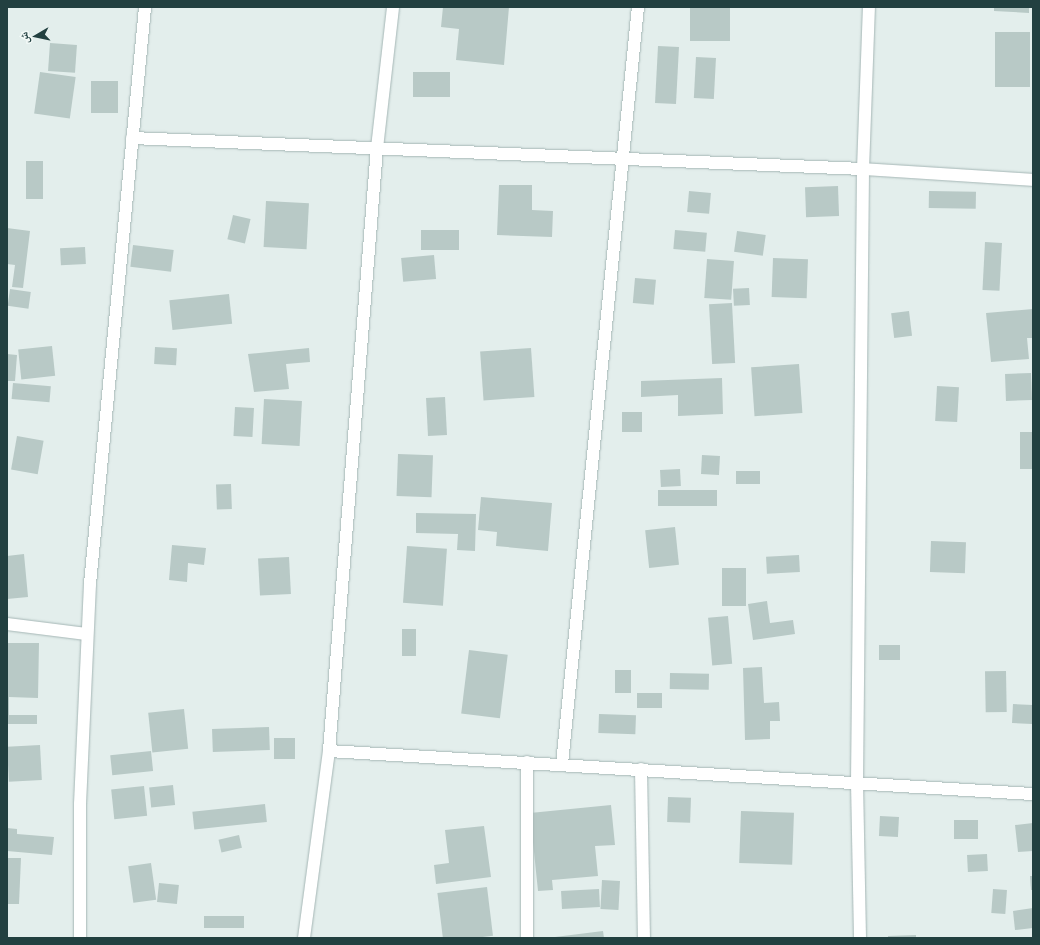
<!DOCTYPE html>
<html>
<head>
<meta charset="utf-8">
<style>
	body { margin:0 }
	#map { position:relative; width:1040px; height:945px; overflow:hidden; background:#e3eeec; font-family:"Golos Text","Noto Naskh Arabic",sans-serif }
	div>[style] { position:absolute }
	[style*='--x'] { left:calc(var(--x)*1px); top:calc(var(--y)*1px); width:calc(var(--w)*1px); rotate:calc(var(--a)*1deg) }
	.building>* { inset:0; background:#b8c9c6; transform-origin:0 0 }
	.roads { filter:drop-shadow(0 0 1px #a5b6b5) drop-shadow(0 0 1px #a5b6b5) }
	.minor>* { height:12px; margin:-6px; padding:0 6px; transform-origin:6px; border-radius:6px; background:#fff }
	span { translate:-50% -50%; white-space:nowrap; text-align:center; line-height:1.15; -webkit-text-stroke:4px #f4faf8; paint-order:stroke }
	.frame { position:absolute; inset:0; border:8px solid #224040; pointer-events:none }
	.north { position:absolute; left:16px; top:16px; width:40px; height:40px; -webkit-text-stroke:3px #f4faf8; paint-order:stroke; rotate:261deg; font-size:11px; font-weight:700; line-height:16px; text-align:center; color:#224040 }
	.north::after { content:''; display:block; margin:auto; width:14px; height:18px; background:#224040; clip-path:polygon(50% 0,100% 100%,50% 72%,0 100%) }
</style>
</head>
<body>
<div id="map">
	<div class="building">
		<i style="clip-path:polygon(443px 7px,509px 7px,504px 65px,456px 60px,459px 29px,441px 27px)"></i>
		<i style="left:690px;top:7px;width:40px;height:34px"></i>
		<i style="clip-path:polygon(994px 7px,1029px 7px,1029px 13px,994px 11px)"></i>
		<i style="left:995px;top:32px;width:35px;height:55px"></i>
		<i style="left:50px;top:43px;width:27px;height:28px;rotate:4deg"></i>
		<i style="left:658px;top:46px;width:21px;height:57px;rotate:3deg"></i>
		<i style="left:696px;top:57px;width:20px;height:41px;rotate:3deg"></i>
		<i style="left:40px;top:72px;width:36px;height:42px;rotate:8deg"></i>
		<i style="left:413px;top:72px;width:37px;height:25px"></i>
		<i style="left:91px;top:81px;width:27px;height:32px"></i>
		<i style="left:26px;top:161px;width:17px;height:38px"></i>
		<i style="clip-path:polygon(499px 185px,532px 185px,532px 210px,553px 211px,552px 237px,497px 235px)"></i>
		<i style="left:838px;top:186px;width:30px;height:33px;rotate:88deg"></i>
		<i style="left:689px;top:191px;width:22px;height:21px;rotate:5deg"></i>
		<i style="left:929px;top:191px;width:47px;height:17px;rotate:1deg"></i>
		<i style="left:266px;top:201px;width:43px;height:46px;rotate:3deg"></i>
		<i style="left:233px;top:215px;width:18px;height:25px;rotate:13deg"></i>
		<i style="clip-path:polygon(7px 228px,30px 231px,23px 288px,12px 287px,15px 265px,7px 264px)"></i>
		<i style="left:421px;top:230px;width:38px;height:20px"></i>
		<i style="left:675px;top:230px;width:32px;height:19px;rotate:5deg"></i>
		<i style="left:737px;top:231px;width:29px;height:21px;rotate:8deg"></i>
		<i style="left:985px;top:242px;width:17px;height:48px;rotate:3deg"></i>
		<i style="left:133px;top:245px;width:41px;height:22px;rotate:7deg"></i>
		<i style="left:85px;top:247px;width:17px;height:25px;rotate:87deg"></i>
		<i style="left:434px;top:255px;width:24px;height:33px;rotate:85deg"></i>
		<i style="left:773px;top:258px;width:35px;height:39px;rotate:2deg"></i>
		<i style="left:707px;top:259px;width:27px;height:39px;rotate:4deg"></i>
		<i style="left:635px;top:278px;width:21px;height:25px;rotate:5deg"></i>
		<i style="left:749px;top:288px;width:17px;height:16px;rotate:87deg"></i>
		<i style="left:10px;top:289px;width:21px;height:17px;rotate:8deg"></i>
		<i style="left:229px;top:294px;width:30px;height:60px;rotate:84deg"></i>
		<i style="left:732px;top:303px;width:60px;height:23px;rotate:87deg"></i>
		<i style="clip-path:polygon(1033px 309px,1033px 338px,1027px 338px,1029px 359px,991px 362px,986px 313px)"></i>
		<i style="left:909px;top:311px;width:25px;height:18px;rotate:83deg"></i>
		<i style="left:52px;top:346px;width:30px;height:34px;rotate:84deg"></i>
		<i style="left:155px;top:347px;width:22px;height:17px;rotate:3deg"></i>
		<i style="clip-path:polygon(309px 348px,310px 362px,286px 364px,289px 389px,254px 392px,248px 354px)"></i>
		<i style="left:531px;top:348px;width:49px;height:51px;rotate:86deg"></i>
		<i style="clip-path:polygon(7px 354px,17px 355px,15px 381px,7px 381px)"></i>
		<i style="left:799px;top:364px;width:49px;height:48px;rotate:86deg"></i>
		<i style="left:1031px;top:373px;width:27px;height:26px;rotate:88deg"></i>
		<i style="clip-path:polygon(722px 378px,723px 414px,678px 416px,678px 395px,641px 397px,641px 381px)"></i>
		<i style="left:13px;top:383px;width:38px;height:16px;rotate:5deg"></i>
		<i style="left:937px;top:386px;width:22px;height:35px;rotate:3deg"></i>
		<i style="left:445px;top:397px;width:38px;height:19px;rotate:87deg"></i>
		<i style="left:264px;top:399px;width:38px;height:45px;rotate:3deg"></i>
		<i style="left:235px;top:407px;width:19px;height:29px;rotate:3deg"></i>
		<i style="left:622px;top:412px;width:20px;height:20px"></i>
		<i style="left:1020px;top:432px;width:13px;height:37px"></i>
		<i style="left:17px;top:436px;width:27px;height:34px;rotate:10deg"></i>
		<i style="left:398px;top:454px;width:35px;height:42px;rotate:2deg"></i>
		<i style="left:702px;top:455px;width:18px;height:19px;rotate:3deg"></i>
		<i style="left:680px;top:469px;width:17px;height:20px;rotate:87deg"></i>
		<i style="left:760px;top:471px;width:13px;height:24px;rotate:90deg"></i>
		<i style="left:231px;top:484px;width:25px;height:15px;rotate:88deg"></i>
		<i style="left:658px;top:490px;width:59px;height:16px"></i>
		<i style="clip-path:polygon(481px 497px,552px 503px,548px 551px,496px 546px,497px 532px,478px 530px)"></i>
		<i style="clip-path:polygon(416px 513px,476px 514px,475px 551px,457px 550px,458px 534px,416px 533px)"></i>
		<i style="left:675px;top:527px;width:38px;height:30px;rotate:84deg"></i>
		<i style="left:931px;top:541px;width:35px;height:31px;rotate:2deg"></i>
		<i style="clip-path:polygon(172px 545px,206px 548px,204px 565px,188px 563px,187px 582px,169px 580px)"></i>
		<i style="left:407px;top:546px;width:40px;height:57px;rotate:4deg"></i>
		<i style="clip-path:polygon(24px 554px,28px 597px,7px 599px,7px 556px)"></i>
		<i style="left:799px;top:555px;width:17px;height:33px;rotate:87deg"></i>
		<i style="left:289px;top:557px;width:37px;height:31px;rotate:87deg"></i>
		<i style="left:722px;top:568px;width:24px;height:38px"></i>
		<i style="clip-path:polygon(767px 601px,770px 623px,793px 620px,795px 634px,753px 640px,748px 604px)"></i>
		<i style="left:728px;top:616px;width:48px;height:20px;rotate:85deg"></i>
		<i style="left:402px;top:629px;width:14px;height:27px"></i>
		<i style="clip-path:polygon(7px 643px,39px 643px,38px 698px,9px 697px,9px 715px,37px 715px,37px 724px,7px 724px)"></i>
		<i style="left:900px;top:645px;width:15px;height:21px;rotate:90deg"></i>
		<i style="left:469px;top:650px;width:39px;height:64px;rotate:7deg"></i>
		<i style="clip-path:polygon(762px 667px,764px 703px,779px 702px,780px 721px,770px 721px,770px 739px,745px 740px,743px 668px)"></i>
		<i style="left:615px;top:670px;width:16px;height:23px"></i>
		<i style="left:1006px;top:671px;width:41px;height:21px;rotate:89deg"></i>
		<i style="left:670px;top:673px;width:39px;height:16px;rotate:1deg"></i>
		<i style="left:637px;top:693px;width:25px;height:15px"></i>
		<i style="left:1013px;top:704px;width:20px;height:19px;rotate:3deg"></i>
		<i style="left:184px;top:709px;width:40px;height:36px;rotate:84deg"></i>
		<i style="left:599px;top:714px;width:37px;height:19px;rotate:2deg"></i>
		<i style="left:269px;top:727px;width:23px;height:57px;rotate:88deg"></i>
		<i style="left:274px;top:738px;width:21px;height:21px"></i>
		<i style="left:40px;top:745px;width:35px;height:33px;rotate:87deg"></i>
		<i style="left:151px;top:751px;width:20px;height:41px;rotate:84deg"></i>
		<i style="left:173px;top:785px;width:20px;height:24px;rotate:84deg"></i>
		<i style="left:144px;top:786px;width:30px;height:33px;rotate:84deg"></i>
		<i style="left:668px;top:797px;width:23px;height:25px;rotate:2deg"></i>
		<i style="left:265px;top:804px;width:18px;height:73px;rotate:84deg"></i>
		<i style="clip-path:polygon(611px 805px,615px 845px,595px 846px,598px 876px,552px 880px,553px 890px,538px 891px,530px 813px)"></i>
		<i style="left:741px;top:811px;width:53px;height:52px;rotate:2deg"></i>
		<i style="left:880px;top:816px;width:19px;height:20px;rotate:3deg"></i>
		<i style="left:954px;top:820px;width:24px;height:19px"></i>
		<i style="clip-path:polygon(1033px 823px,1033px 851px,1018px 852px,1015px 825px)"></i>
		<i style="clip-path:polygon(484px 826px,491px 877px,436px 884px,434px 865px,449px 863px,445px 830px)"></i>
		<i style="clip-path:polygon(7px 828px,17px 829px,17px 834px,54px 837px,52px 855px,7px 851px)"></i>
		<i style="left:239px;top:835px;width:13px;height:21px;rotate:77deg"></i>
		<i style="left:987px;top:854px;width:17px;height:20px;rotate:87deg"></i>
		<i style="clip-path:polygon(7px 858px,21px 858px,19px 904px,7px 904px)"></i>
		<i style="left:151px;top:863px;width:37px;height:23px;rotate:82deg"></i>
		<i style="clip-path:polygon(1030px 876px,1033px 876px,1033px 890px,1031px 890px)"></i>
		<i style="left:602px;top:880px;width:18px;height:29px;rotate:3deg"></i>
		<i style="left:159px;top:883px;width:20px;height:19px;rotate:6deg"></i>
		<i style="left:487px;top:887px;width:49px;height:50px;rotate:83deg"></i>
		<i style="left:599px;top:889px;width:18px;height:38px;rotate:87deg"></i>
		<i style="left:993px;top:889px;width:14px;height:24px;rotate:4deg"></i>
		<i style="clip-path:polygon(1033px 908px,1033px 928px,1015px 930px,1013px 911px)"></i>
		<i style="left:244px;top:916px;width:12px;height:40px;rotate:90deg"></i>
		<i style="clip-path:polygon(603px 931px,604px 938px,555px 938px,555px 937px)"></i>
		<i style="clip-path:polygon(916px 935px,916px 938px,888px 938px,888px 936px)"></i>
	</div>
	<div class="roads">
		<div class="minor">
			<i style="--x:132;--y:138;--w:732;--a:2.43"></i>
			<i style="--x:863;--y:169;--w:170;--a:3.7"></i>
			<i style="--x:7;--y:624;--w:80;--a:7.2"></i>
			<i style="--x:329;--y:751;--w:705;--a:3.5"></i>
			<i style="--x:562;--y:764;--w:761;--a:-84.27"></i>
			<i style="--x:641;--y:769;--w:169;--a:89"></i>
			<i style="--x:80;--y:938;--w:134;--a:-90"></i>
			<i style="--x:80;--y:804;--w:220;--a:-87.4"></i>
			<i style="--x:90;--y:584;--w:580;--a:-84.55"></i>
			<i style="--x:304;--y:938;--w:189;--a:-82.4"></i>
			<i style="--x:329;--y:751;--w:605;--a:-85.45"></i>
			<i style="--x:377;--y:148;--w:142;--a:-83.5"></i>
			<i style="--x:527;--y:938;--w:176;--a:-90"></i>
			<i style="--x:860;--y:938;--w:154;--a:-91.1"></i>
			<i style="--x:857;--y:784;--w:615;--a:-89.44"></i>
			<i style="--x:863;--y:169;--w:162;--a:-87.9"></i>
		</div>
	</div>
	<div class="frame"></div>
	<div class="north">ش</div>
</div>
</body>
</html>
